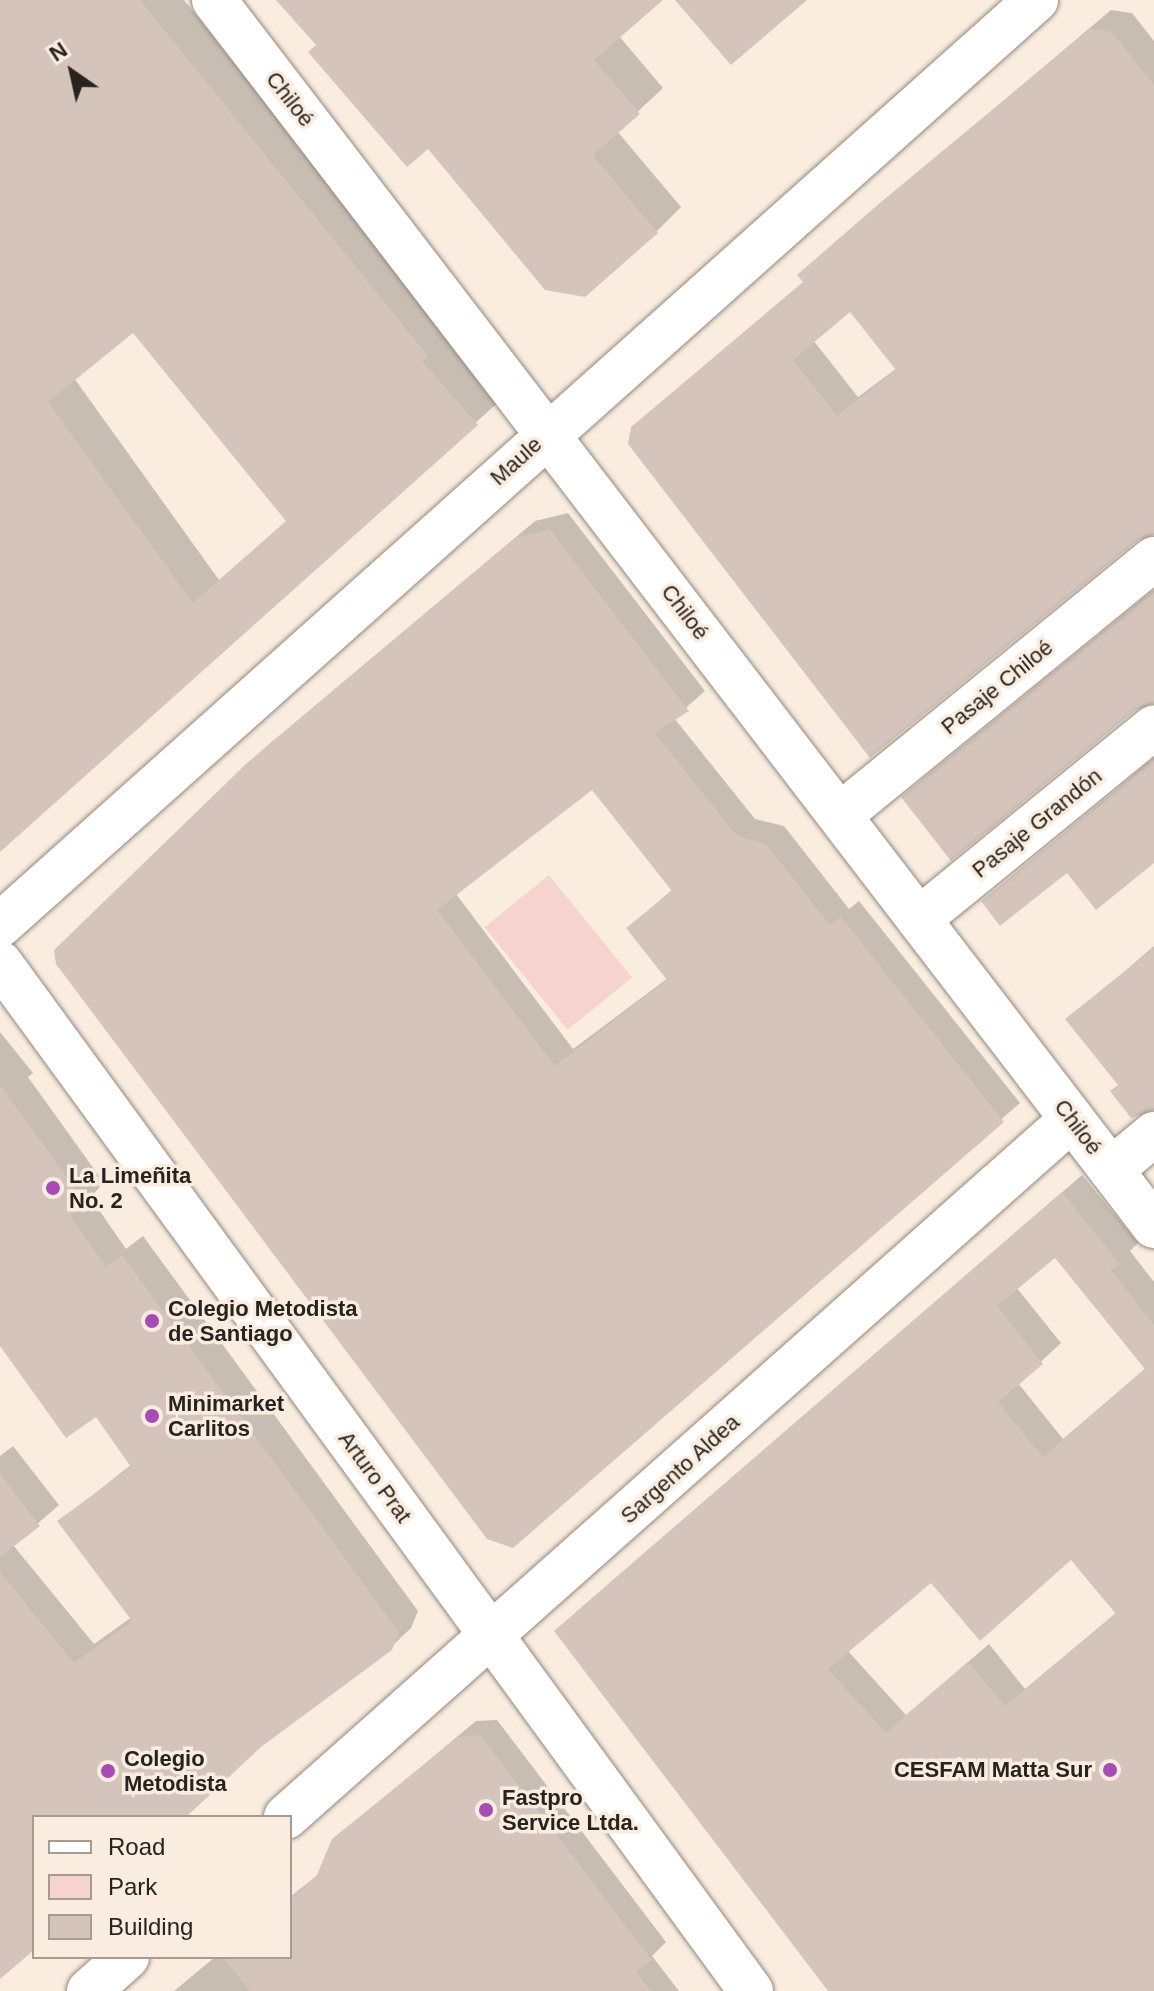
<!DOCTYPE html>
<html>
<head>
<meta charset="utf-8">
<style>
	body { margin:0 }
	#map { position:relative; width:1154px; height:1991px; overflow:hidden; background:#faede0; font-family:Helvetica,sans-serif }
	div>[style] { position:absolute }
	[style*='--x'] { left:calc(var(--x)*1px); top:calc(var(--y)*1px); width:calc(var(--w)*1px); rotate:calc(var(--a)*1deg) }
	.green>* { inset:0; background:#f7d3cf; transform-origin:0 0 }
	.shadow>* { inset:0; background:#0003 }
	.building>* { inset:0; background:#d5c4bc }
	.roads { filter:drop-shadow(0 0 2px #94887c) drop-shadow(0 0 2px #94887c) }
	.street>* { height:44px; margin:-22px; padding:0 22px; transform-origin:22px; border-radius:22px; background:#fff }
	.secondary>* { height:44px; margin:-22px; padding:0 22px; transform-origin:22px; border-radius:22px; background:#fff }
	.dots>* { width:22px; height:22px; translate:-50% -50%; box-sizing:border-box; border:4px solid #faede0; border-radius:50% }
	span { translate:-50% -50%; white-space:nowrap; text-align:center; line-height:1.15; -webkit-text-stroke:7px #faede0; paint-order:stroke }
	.street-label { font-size:22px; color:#27231e }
	.poi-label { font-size:22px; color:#27231e; font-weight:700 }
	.left { translate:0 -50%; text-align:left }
	.right { translate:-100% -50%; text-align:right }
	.legend { position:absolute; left:32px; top:1815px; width:260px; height:144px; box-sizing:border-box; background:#faede0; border:2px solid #a69c92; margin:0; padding:10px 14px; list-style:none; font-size:24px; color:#27231e }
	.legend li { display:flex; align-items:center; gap:16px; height:40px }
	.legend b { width:40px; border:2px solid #a69c92 }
	.north { position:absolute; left:32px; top:32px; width:80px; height:80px; -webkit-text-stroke:6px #faede0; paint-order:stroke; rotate:326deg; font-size:22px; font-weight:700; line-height:32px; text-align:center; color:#27231e }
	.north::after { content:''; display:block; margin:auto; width:28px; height:36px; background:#27231e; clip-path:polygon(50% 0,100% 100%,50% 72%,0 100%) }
</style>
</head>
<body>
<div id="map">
	<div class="green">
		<i style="left:549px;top:875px;width:132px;height:83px;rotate:51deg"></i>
	</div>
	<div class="shadow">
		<i style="clip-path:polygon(evenodd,0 0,184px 0,502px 399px,0 849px,0 0,133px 330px,288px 520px,219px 580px,74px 378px,133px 330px)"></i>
		<i style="clip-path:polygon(280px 0,660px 0,619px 36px,663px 88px,617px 131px,681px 207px,656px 232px,428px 146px,318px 45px)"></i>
		<i style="clip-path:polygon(evenodd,1111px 10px,1132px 13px,1154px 41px,1154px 535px,633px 428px,805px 281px,820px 256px,1111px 10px,851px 309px,897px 368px,858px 397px,813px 340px,851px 309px)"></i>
		<i style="clip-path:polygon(evenodd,568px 513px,705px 691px,674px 718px,755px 819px,784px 826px,849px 909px,859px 901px,1020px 1103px,512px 1545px,56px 951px,267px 746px,535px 521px,568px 513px,593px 788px,673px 889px,628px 928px,668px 978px,573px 1049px,456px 894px,593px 788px)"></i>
		<i style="clip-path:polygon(1154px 590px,1154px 703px,904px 798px,924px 778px)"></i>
		<i style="clip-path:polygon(1154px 758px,1154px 860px,1067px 870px,983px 901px)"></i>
		<i style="clip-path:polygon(1154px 946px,1154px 1109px,1120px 1084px,1068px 1020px)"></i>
		<i style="clip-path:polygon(0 1032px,33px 1073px,28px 1077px,104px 1183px,90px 1197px,126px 1249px,143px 1236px,418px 1611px,411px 1628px,390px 1648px,260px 1746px,182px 1817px,34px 1817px,34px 1946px,0 1975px,0 1456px,13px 1446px,59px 1505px,13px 1545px,94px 1644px,132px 1617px,60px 1521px,132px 1464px,96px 1414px,0 1343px)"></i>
		<i style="clip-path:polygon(evenodd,1082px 1175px,1138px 1243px,1130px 1251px,1154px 1282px,1154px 1329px,1055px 1255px,1016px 1287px,1061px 1343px,1018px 1383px,1063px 1439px,1154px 1361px,1154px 1991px,834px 1991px,576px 1612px,1082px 1175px,1071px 1558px,1117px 1612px,1025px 1689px,989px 1644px,906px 1715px,847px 1650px,931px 1580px,1071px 1558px)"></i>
		<i style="clip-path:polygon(497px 1720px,666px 1942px,652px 1956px,679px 1991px,174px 1991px,215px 1957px,290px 1957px,290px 1897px,320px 1873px,333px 1840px,476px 1721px)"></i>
	</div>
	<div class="building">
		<i style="clip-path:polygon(evenodd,0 0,140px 0,428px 356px,422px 361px,478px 425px,0 852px,0 0,133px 333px,286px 521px,193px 603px,48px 402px,133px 333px)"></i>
		<i style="clip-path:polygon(276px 0,663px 0,594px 60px,640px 114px,593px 155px,658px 233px,585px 297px,545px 290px,428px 149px,407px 167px,308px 52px,316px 45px)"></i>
		<i style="clip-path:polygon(675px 0,807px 0,731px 65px)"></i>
		<i style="clip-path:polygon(evenodd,1090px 29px,1112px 32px,1154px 85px,1154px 535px,1138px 540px,870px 758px,628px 444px,631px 427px,803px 282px,797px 275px,881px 202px,1090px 29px,850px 312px,896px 370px,837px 416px,793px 360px,850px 312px)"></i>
		<i style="clip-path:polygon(evenodd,550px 530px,689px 711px,655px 733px,737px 836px,766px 844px,830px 925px,841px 917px,1004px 1122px,513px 1548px,487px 1539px,56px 964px,54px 950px,247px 763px,515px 538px,550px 530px,592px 790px,672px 891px,626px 928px,667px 980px,555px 1066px,437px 910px,592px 790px)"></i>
		<i style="clip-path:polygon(1154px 591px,1154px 703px,1138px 708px,951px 861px,901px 797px)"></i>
		<i style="clip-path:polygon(1154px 759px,1154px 863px,1096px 910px,1067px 873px,1000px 926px,981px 901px)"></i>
		<i style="clip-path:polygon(1154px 948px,1154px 1110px,1131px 1118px,1110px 1091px,1118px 1085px,1065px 1019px)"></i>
		<i style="clip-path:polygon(0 1085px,86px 1204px,70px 1216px,106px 1267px,122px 1255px,399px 1632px,392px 1650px,261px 1747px,186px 1817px,34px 1817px,34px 1950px,0 1979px,0 1572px,74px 1663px,132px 1621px,57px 1521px,131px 1467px,96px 1417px,66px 1438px,0 1346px)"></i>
		<i style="clip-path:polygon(evenodd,1062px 1192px,1120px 1264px,1111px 1270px,1154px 1325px,1154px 1991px,828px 1991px,554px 1631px,1062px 1192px,1055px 1258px,1145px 1369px,1043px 1457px,998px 1402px,1043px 1364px,997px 1306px,1055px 1258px,1062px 1192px,1071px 1560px,1116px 1614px,1005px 1706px,968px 1662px,886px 1733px,828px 1669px,931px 1583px,980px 1641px,1071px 1560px)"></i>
		<i style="clip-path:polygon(0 1474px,40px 1526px,0 1557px)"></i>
		<i style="clip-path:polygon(480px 1735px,652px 1960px,636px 1972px,651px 1991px,250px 1991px,223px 1957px,290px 1957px,290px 1899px,316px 1877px,332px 1839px,458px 1737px)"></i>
	</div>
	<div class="roads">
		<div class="street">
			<i style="--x:214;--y:0;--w:1545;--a:52.52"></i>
			<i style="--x:840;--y:815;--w:405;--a:-39.2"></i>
			<i style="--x:919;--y:919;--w:303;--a:-39.2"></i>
			<i style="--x:1111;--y:1170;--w:56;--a:-39.9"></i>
			<i style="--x:286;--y:1817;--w:1051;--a:-41.61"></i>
			<i style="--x:89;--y:1991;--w:51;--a:-41.8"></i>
		</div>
		<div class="secondary">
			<i style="--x:0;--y:925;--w:1389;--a:-41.76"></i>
			<i style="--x:0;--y:963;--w:1273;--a:53.85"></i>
		</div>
	</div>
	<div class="dots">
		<i style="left:53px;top:1188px;background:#a74bb5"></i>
		<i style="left:152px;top:1321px;background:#a74bb5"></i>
		<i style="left:152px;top:1416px;background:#a74bb5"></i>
		<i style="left:1110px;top:1770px;background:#a74bb5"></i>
		<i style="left:108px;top:1771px;background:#a74bb5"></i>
		<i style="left:486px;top:1810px;background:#a74bb5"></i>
	</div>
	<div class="street-label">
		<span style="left:290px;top:99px;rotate:52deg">Chiloé</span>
		<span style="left:516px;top:461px;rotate:-42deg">Maule</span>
		<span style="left:685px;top:612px;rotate:53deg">Chiloé</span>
		<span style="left:997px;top:687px;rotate:-39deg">Pasaje Chiloé</span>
		<span style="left:1037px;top:823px;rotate:-39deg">Pasaje Grandón</span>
		<span style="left:1078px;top:1127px;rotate:53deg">Chiloé</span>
		<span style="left:680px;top:1469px;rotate:-42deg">Sargento Aldea</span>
		<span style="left:375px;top:1477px;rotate:54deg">Arturo Prat</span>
	</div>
	<div class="poi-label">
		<span class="left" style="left:69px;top:1188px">La Limeñita<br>No. 2</span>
		<span class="left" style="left:168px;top:1321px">Colegio Metodista<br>de Santiago</span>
		<span class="left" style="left:168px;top:1416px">Minimarket<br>Carlitos</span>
		<span class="left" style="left:124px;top:1771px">Colegio<br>Metodista</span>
		<span class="right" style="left:1092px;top:1770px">CESFAM Matta Sur</span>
		<span class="left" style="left:502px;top:1810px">Fastpro<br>Service Ltda.</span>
	</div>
	<ul class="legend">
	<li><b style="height:10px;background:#fff"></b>Road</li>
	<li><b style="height:22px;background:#f7d3cf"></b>Park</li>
	<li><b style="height:22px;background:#d5c4bc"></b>Building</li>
	</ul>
	<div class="north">N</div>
</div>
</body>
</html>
